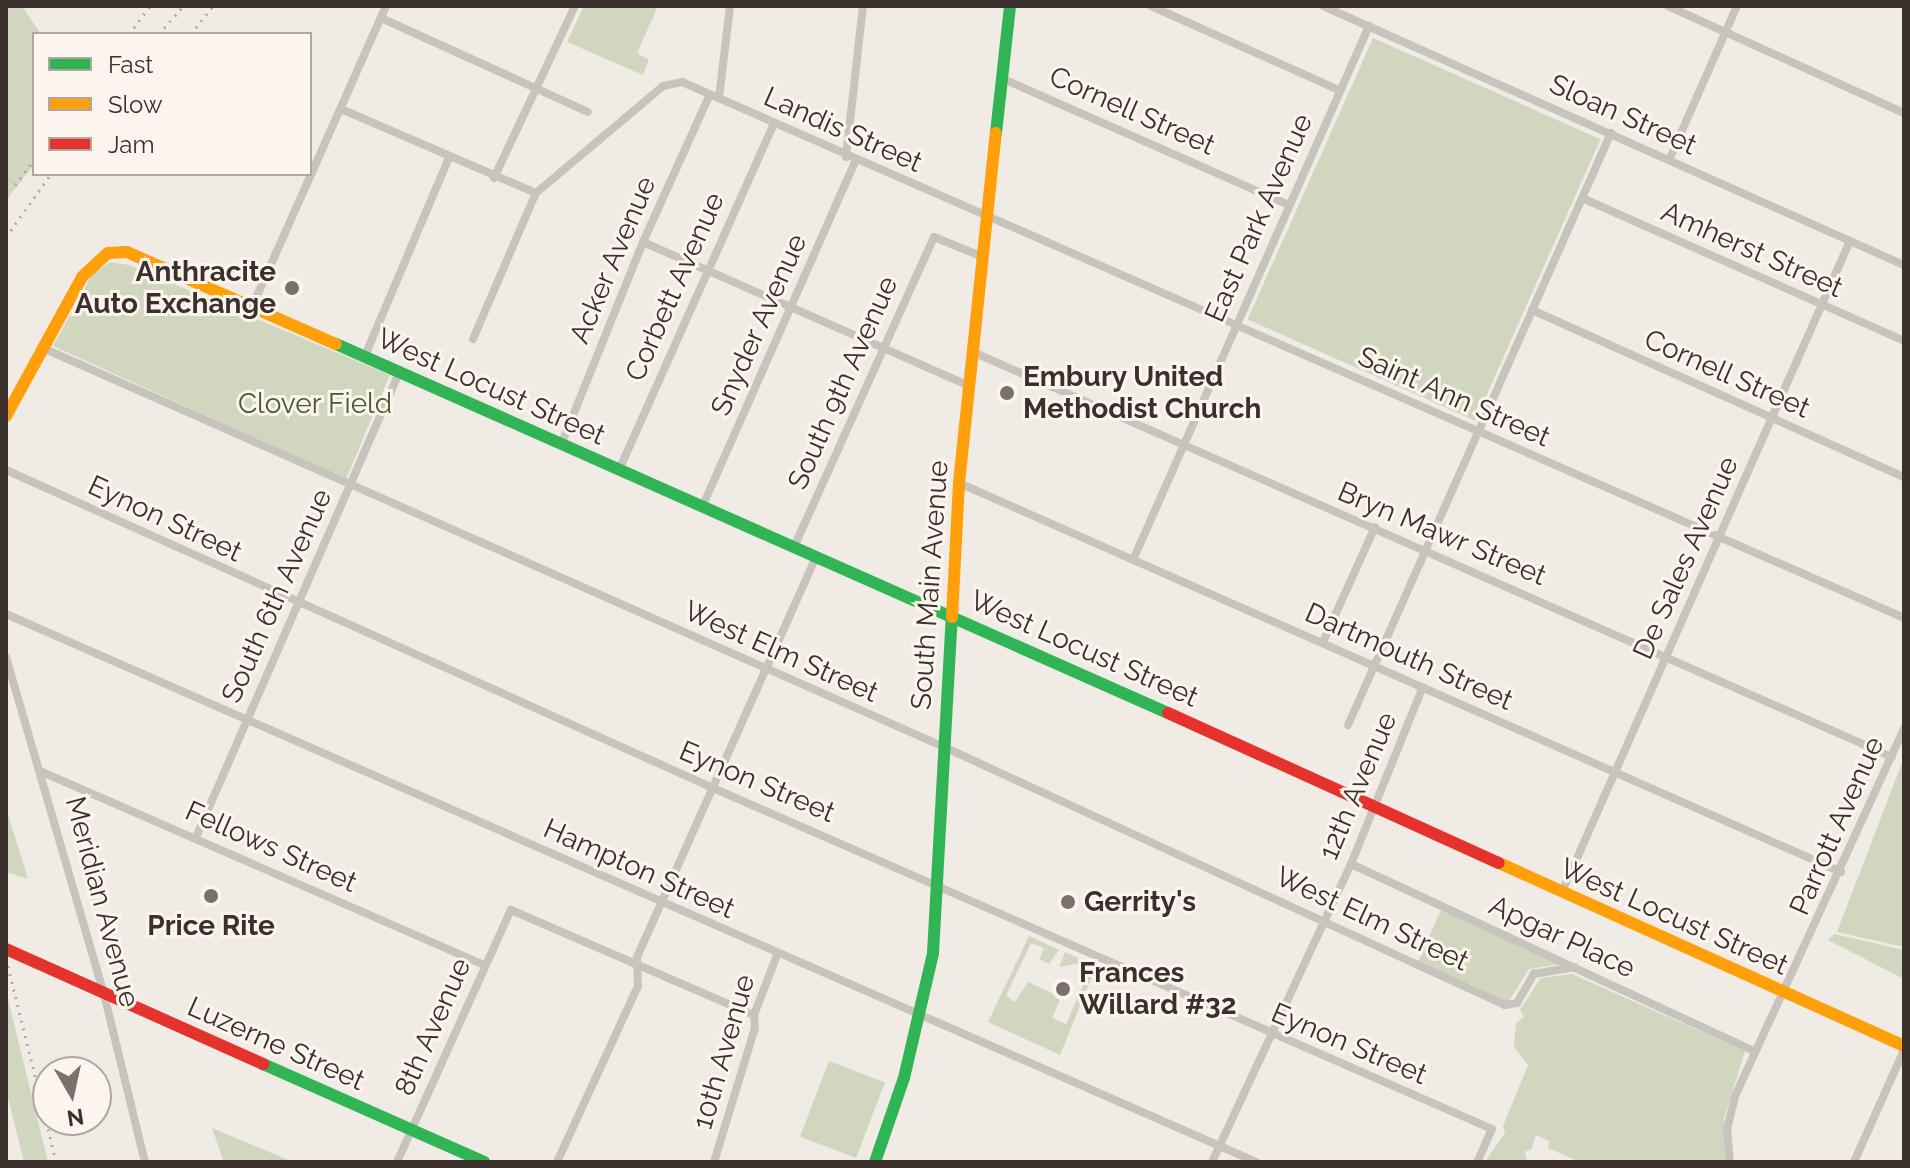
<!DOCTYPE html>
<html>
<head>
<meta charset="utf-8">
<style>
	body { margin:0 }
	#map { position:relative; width:1910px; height:1168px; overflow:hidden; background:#f0ebe5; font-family:Raleway,sans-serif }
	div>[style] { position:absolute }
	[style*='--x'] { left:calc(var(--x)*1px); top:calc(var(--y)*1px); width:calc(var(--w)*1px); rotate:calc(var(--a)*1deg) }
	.green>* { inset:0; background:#d1d6bf; transform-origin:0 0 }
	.street>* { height:8px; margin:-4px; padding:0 4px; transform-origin:4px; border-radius:4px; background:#c9c3be }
	.fast>* { height:12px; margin:-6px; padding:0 6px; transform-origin:6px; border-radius:6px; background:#30b455 }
	.slow>* { height:12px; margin:-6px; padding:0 6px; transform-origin:6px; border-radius:6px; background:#ff9f0a }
	.jam>* { height:12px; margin:-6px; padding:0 6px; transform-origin:6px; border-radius:6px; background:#e5322d }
	.rail>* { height:3px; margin-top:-1.5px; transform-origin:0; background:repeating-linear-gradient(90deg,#b1aca8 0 2px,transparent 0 8px) }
	.dots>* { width:22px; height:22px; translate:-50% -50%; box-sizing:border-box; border:4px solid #fbf5ee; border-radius:50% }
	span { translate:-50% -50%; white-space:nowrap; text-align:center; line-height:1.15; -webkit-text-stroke:6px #fbf5ee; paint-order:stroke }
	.street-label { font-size:28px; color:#3b302b }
	.poi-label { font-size:28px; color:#3b302b; font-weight:700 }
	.right { translate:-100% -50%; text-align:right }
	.left { translate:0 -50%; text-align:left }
	.park-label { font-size:28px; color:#4a5a2e }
	.frame { position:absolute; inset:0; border:8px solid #3b302b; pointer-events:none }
	.legend { position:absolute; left:32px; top:32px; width:280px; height:144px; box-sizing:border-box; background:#fbf5ee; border:2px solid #aea6a0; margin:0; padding:10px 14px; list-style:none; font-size:24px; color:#3b302b }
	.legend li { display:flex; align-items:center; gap:16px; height:40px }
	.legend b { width:40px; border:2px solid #aea6a0 }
	.north { position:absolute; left:32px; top:1056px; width:80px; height:80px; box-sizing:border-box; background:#fbf5ee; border:2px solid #aea6a0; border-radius:50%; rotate:171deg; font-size:22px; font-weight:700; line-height:32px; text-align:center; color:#3b302b }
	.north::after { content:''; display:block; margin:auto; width:28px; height:36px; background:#7a716c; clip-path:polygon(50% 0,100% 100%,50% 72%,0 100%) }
</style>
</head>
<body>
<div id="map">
	<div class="green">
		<i style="clip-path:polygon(6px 6px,22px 6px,41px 34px,34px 34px,34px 165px,6px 200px)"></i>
		<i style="clip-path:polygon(584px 6px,658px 6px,637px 53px,649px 60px,643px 75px,567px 42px)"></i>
		<i style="left:1373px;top:38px;width:249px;height:308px;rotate:24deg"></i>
		<i style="clip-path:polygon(110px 262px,129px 265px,390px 375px,346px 479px,53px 346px,92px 275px)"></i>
		<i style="clip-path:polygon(1904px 758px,1904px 947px,1837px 932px)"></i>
		<i style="clip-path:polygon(6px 808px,28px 879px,6px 872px)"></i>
		<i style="clip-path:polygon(1441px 910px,1465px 921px,1562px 964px,1529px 969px,1509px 1001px,1502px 1001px,1418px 962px)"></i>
		<i style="clip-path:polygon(1834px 934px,1904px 950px,1904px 979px,1828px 940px)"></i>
		<i style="clip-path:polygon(1029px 936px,1059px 950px,1049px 964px,1039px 959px,1044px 948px,1031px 943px,1006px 996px,1015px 1002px,1028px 982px,1061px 997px,1052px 1018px,1066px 1024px,1090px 970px,1076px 964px,1059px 967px,1065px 952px,1096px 966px,1060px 1055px,988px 1022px)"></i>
		<i style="clip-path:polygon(1572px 974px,1745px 1051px,1724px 1118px,1726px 1162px,1580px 1162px,1548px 1148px,1549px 1141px,1536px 1135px,1531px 1150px,1525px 1151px,1527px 1162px,1485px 1162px,1505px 1133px,1503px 1126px,1528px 1065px,1514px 1047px,1516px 1023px,1524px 1017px,1520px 1010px,1541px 978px)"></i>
		<i style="clip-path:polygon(6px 991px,48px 1162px,24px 1162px,6px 1090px)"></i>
		<i style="left:829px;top:1061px;width:60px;height:81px;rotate:21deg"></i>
		<i style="clip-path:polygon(212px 1128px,293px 1162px,224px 1162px)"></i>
	</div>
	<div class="street">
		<i style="--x:1151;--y:6;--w:206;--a:24.1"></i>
		<i style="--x:1323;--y:6;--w:636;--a:24.03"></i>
		<i style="--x:1668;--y:6;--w:259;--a:24.4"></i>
		<i style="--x:381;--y:18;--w:227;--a:24.4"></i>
		<i style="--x:1001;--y:78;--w:315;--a:23.8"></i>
		<i style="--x:719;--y:98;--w:93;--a:-83.2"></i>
		<i style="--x:341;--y:109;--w:212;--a:23.3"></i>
		<i style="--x:846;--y:157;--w:152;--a:-83.6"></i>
		<i style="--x:1669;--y:160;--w:168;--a:-66.2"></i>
		<i style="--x:494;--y:178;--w:190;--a:-64.8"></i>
		<i style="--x:1582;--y:198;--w:352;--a:23.9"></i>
		<i style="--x:643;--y:242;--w:357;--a:23.8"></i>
		<i style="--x:252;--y:307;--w:329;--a:-66"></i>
		<i style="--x:1532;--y:310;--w:408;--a:24.2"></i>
		<i style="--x:473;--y:339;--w:159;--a:-66.7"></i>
		<i style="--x:536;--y:193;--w:166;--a:-40.1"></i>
		<i style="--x:663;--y:86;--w:19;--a:-12"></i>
		<i style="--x:682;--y:82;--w:1334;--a:23.68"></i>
		<i style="--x:45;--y:349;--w:983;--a:23.88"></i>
		<i style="--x:944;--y:747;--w:617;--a:24.7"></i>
		<i style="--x:1505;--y:1005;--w:12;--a:-9"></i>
		<i style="--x:1517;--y:1003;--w:34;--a:-60"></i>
		<i style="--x:1534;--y:974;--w:41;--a:-9.9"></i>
		<i style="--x:973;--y:352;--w:1004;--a:23.78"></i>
		<i style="--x:364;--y:358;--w:217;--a:-67"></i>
		<i style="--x:561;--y:445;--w:219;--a:-68"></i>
		<i style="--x:643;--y:242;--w:162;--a:-65.6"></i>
		<i style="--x:6;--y:470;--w:775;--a:24.22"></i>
		<i style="--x:713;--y:788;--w:850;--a:23.64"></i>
		<i style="--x:1492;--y:1129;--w:36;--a:114"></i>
		<i style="--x:619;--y:470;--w:380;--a:-65.9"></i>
		<i style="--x:959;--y:483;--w:964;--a:23.8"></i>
		<i style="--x:703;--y:505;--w:375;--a:-66.1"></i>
		<i style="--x:794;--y:547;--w:340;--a:-65.7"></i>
		<i style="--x:934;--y:237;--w:53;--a:22.2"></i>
		<i style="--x:1133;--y:560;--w:584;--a:-66.16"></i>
		<i style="--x:6;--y:614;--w:1365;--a:23.67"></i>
		<i style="--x:1323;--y:642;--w:126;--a:-65.7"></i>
		<i style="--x:6;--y:657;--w:347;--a:73.8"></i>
		<i style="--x:103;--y:990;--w:177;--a:76.3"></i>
		<i style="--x:1348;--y:725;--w:648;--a:-66.05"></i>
		<i style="--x:40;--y:771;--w:485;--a:23.6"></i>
		<i style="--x:196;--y:837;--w:506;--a:-66.37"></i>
		<i style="--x:1351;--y:864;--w:444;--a:24.9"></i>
		<i style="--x:1562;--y:892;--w:712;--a:-66.14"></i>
		<i style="--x:397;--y:1162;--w:277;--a:-65.7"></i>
		<i style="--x:511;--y:910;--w:265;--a:23.4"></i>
		<i style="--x:557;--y:1162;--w:194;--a:-65.3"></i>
		<i style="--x:638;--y:986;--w:29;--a:-92"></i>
		<i style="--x:637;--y:957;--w:439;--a:-65.9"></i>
		<i style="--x:714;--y:1162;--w:140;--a:-73"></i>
		<i style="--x:755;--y:1028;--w:13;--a:-94"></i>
		<i style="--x:754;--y:1015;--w:64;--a:-69"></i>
		<i style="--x:1212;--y:1162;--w:329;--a:-65"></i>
		<i style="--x:1351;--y:864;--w:191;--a:-67.9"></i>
		<i style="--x:1730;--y:1162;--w:33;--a:-95"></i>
		<i style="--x:1727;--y:1129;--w:36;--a:-76"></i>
		<i style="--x:1736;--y:1094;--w:403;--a:-65.3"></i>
		<i style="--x:1854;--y:1162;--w:123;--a:-65.9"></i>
	</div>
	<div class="fast">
		<i style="--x:996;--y:133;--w:128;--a:-83.7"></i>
		<i style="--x:336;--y:344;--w:910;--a:23.92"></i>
		<i style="--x:263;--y:1064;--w:242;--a:23.9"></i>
		<i style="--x:875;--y:1162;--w:89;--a:-71"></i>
		<i style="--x:904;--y:1078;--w:128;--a:-76.9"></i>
		<i style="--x:933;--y:953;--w:337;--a:-86.8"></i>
	</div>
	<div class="slow">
		<i style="--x:6;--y:416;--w:158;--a:-61.3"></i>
		<i style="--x:82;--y:277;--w:35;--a:-43"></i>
		<i style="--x:108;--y:253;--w:19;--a:-3"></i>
		<i style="--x:127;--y:252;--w:228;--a:23.8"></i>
		<i style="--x:952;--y:617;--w:134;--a:-87"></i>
		<i style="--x:959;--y:483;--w:352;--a:-84"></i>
		<i style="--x:1499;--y:863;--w:444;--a:24.3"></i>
	</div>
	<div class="jam">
		<i style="--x:1168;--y:713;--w:363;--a:24.4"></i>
		<i style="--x:6;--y:949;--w:282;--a:24.1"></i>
	</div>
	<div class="rail">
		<i style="--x:129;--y:34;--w:35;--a:-53"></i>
		<i style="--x:159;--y:34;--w:37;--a:-49"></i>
		<i style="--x:191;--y:34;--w:36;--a:-52"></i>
		<i style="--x:15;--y:185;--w:31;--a:-53"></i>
		<i style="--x:6;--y:237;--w:77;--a:-54.5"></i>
		<i style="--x:6;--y:958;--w:210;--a:76.2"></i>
	</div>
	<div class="dots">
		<i style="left:292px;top:288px;background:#7a716c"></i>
		<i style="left:1007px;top:393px;background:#7a716c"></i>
		<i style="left:211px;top:896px;background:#7a716c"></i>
		<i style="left:1068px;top:902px;background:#7a716c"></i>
		<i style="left:1063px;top:989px;background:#7a716c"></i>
	</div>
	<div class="street-label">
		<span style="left:1132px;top:111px;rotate:24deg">Cornell Street</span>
		<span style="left:1623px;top:115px;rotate:24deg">Sloan Street</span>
		<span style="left:843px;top:130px;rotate:24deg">Landis Street</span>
		<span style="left:1259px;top:218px;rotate:-66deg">East Park Avenue</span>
		<span style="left:1752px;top:250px;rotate:24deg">Amherst Street</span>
		<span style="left:613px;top:260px;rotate:-67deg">Acker Avenue</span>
		<span style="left:675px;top:287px;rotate:-66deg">Corbett Avenue</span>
		<span style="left:759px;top:325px;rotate:-66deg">Snyder Avenue</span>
		<span style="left:1727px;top:374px;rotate:24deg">Cornell Street</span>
		<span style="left:843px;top:383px;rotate:-66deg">South 9th Avenue</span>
		<span style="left:491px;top:387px;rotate:24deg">West Locust Street</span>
		<span style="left:1454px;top:397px;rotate:24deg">Saint Ann Street</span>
		<span style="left:165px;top:519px;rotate:25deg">Eynon Street</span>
		<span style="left:1442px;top:534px;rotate:23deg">Bryn Mawr Street</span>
		<span style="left:1686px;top:558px;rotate:-66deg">De Sales Avenue</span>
		<span style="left:930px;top:585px;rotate:-86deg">South Main Avenue</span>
		<span style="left:277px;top:596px;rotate:-66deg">South 6th Avenue</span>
		<span style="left:1084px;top:649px;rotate:24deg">West Locust Street</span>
		<span style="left:781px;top:652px;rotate:24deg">West Elm Street</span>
		<span style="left:1409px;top:657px;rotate:24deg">Dartmouth Street</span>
		<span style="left:757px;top:782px;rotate:23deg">Eynon Street</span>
		<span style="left:1358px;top:786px;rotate:-67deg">12th Avenue</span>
		<span style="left:1837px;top:826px;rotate:-66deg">Parrott Avenue</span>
		<span style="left:271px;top:847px;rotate:24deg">Fellows Street</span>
		<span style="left:639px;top:869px;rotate:24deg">Hampton Street</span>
		<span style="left:102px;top:902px;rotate:75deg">Meridian Avenue</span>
		<span style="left:1674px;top:917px;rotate:24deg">West Locust Street</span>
		<span style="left:1372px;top:919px;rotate:25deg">West Elm Street</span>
		<span style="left:1562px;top:937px;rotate:25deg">Apgar Place</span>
		<span style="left:433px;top:1027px;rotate:-66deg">8th Avenue</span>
		<span style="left:276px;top:1044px;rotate:24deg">Luzerne Street</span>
		<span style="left:1349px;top:1044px;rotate:23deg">Eynon Street</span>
		<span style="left:724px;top:1052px;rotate:-74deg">10th Avenue</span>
	</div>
	<div class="poi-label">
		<span class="right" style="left:276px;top:288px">Anthracite<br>Auto Exchange</span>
		<span class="left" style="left:1023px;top:393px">Embury United<br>Methodist Church</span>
		<span class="left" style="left:1084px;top:902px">Gerrity's</span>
		<span style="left:211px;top:926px">Price Rite</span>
		<span class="left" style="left:1079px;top:989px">Frances<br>Willard #32</span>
	</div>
	<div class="park-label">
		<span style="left:315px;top:404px">Clover Field</span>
	</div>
	<div class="frame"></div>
	<ul class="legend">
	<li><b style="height:10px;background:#30b455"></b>Fast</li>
	<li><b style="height:10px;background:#ff9f0a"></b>Slow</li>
	<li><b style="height:10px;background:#e5322d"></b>Jam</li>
	</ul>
	<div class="north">N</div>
</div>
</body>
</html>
